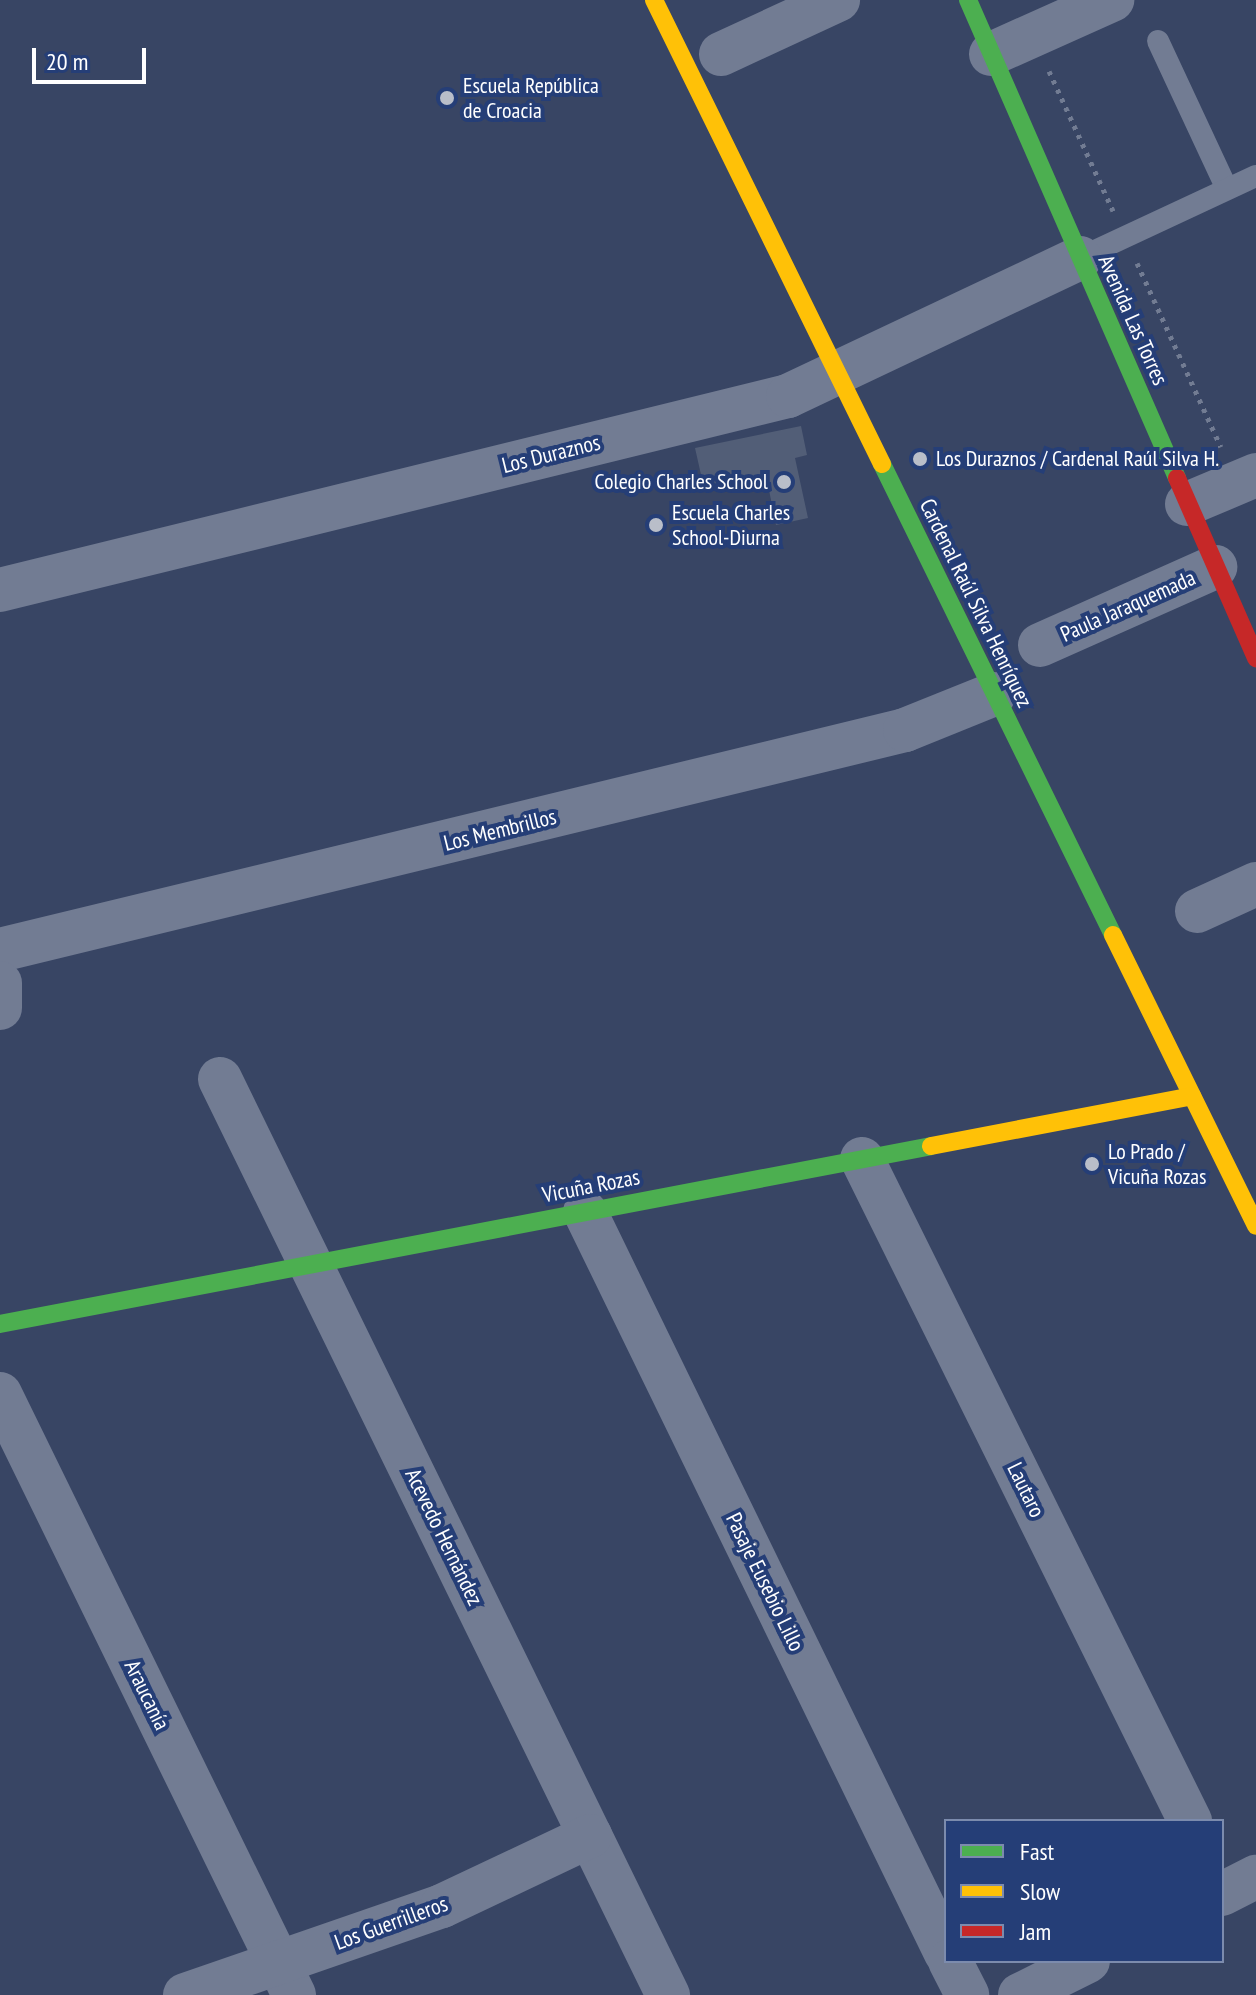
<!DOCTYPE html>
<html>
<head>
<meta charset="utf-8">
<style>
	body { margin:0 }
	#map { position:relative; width:1256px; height:1995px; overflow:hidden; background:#384564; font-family:"PT Sans Narrow",sans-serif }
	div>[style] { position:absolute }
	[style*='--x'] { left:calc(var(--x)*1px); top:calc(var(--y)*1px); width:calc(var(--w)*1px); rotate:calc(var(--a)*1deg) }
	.building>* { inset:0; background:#525e77 }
	.path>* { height:5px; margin-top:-2.5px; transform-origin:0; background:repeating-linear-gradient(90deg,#727c93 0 4px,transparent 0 10px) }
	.lane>* { height:22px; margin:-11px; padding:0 11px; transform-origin:11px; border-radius:11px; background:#727c93 }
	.street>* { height:44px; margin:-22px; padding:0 22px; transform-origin:22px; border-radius:22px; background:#727c93 }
	.fast>* { height:18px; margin:-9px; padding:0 9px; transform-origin:9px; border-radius:9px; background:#4caf50 }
	.slow>* { height:18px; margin:-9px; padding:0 9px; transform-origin:9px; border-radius:9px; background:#ffc107 }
	.jam>* { height:18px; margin:-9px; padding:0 9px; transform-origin:9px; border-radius:9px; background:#c62828 }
	.dots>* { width:22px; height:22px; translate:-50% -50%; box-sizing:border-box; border:4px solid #253e77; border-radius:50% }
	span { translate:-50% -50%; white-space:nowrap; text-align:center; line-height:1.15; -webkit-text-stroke:8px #253e77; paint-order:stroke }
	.poi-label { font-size:22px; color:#fff }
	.left { translate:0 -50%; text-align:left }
	.right { translate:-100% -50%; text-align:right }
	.street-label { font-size:22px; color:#fff }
	.legend { position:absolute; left:944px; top:1819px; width:280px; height:144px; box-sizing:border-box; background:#253e77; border:2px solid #7c8bad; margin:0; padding:10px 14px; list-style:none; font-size:24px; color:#fff }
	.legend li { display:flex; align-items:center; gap:16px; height:40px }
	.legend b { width:40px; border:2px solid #7c8bad }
	.scale { position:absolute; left:32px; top:48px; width:114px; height:36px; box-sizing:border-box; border:4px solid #fff; border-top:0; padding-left:10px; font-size:24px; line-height:28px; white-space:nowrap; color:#fff; -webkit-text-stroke:6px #253e77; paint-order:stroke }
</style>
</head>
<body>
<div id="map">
	<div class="building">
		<i style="clip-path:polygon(801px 426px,807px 455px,795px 458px,808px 518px,776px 525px,766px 475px,704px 488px,695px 448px)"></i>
	</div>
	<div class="path">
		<i style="--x:1049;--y:71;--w:154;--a:65.4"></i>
		<i style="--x:1137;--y:263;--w:202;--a:65.5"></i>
	</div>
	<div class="lane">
		<i style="--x:1158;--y:41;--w:163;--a:65"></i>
		<i style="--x:1080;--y:258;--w:194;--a:-25"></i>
	</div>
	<div class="street">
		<i style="--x:721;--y:54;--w:129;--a:-24.8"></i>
		<i style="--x:991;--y:54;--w:133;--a:-24.1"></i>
		<i style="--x:1187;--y:504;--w:75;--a:-22.8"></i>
		<i style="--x:0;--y:590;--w:812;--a:-13.83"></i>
		<i style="--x:788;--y:396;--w:323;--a:-25.3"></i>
		<i style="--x:1040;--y:645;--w:192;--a:-24"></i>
		<i style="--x:1197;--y:911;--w:65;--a:-24.6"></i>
		<i style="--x:0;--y:950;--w:931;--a:-13.66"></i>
		<i style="--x:905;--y:730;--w:96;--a:-22"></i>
		<i style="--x:0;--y:983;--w:25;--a:90"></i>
		<i style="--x:220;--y:1079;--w:1020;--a:63.94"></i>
		<i style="--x:862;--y:1159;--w:739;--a:63.64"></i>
		<i style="--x:585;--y:1212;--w:824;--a:64.03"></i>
		<i style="--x:0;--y:1394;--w:669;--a:63.93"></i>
		<i style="--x:1222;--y:1894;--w:38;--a:-27"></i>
		<i style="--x:950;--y:1961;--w:38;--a:63"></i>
		<i style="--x:185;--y:1995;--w:272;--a:-19.1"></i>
		<i style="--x:442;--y:1906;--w:164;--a:-25.3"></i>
		<i style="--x:1020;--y:1995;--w:76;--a:-26.6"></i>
	</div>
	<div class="fast">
		<i style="--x:968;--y:0;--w:522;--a:66.38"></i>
		<i style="--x:882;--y:464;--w:525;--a:63.87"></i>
		<i style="--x:0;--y:1324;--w:948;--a:-10.82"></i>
	</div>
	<div class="slow">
		<i style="--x:654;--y:0;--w:517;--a:63.83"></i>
		<i style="--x:1113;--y:935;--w:324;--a:63.8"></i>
		<i style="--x:931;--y:1146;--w:266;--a:-10.8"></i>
	</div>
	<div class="jam">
		<i style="--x:1177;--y:478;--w:197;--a:66.3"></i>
	</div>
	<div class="dots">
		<i style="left:447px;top:98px;background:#b9bec9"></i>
		<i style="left:920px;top:459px;background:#b9bec9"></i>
		<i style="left:784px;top:482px;background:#b9bec9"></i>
		<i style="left:656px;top:525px;background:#b9bec9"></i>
		<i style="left:1092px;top:1164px;background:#b9bec9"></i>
	</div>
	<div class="poi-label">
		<span class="left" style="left:463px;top:98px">Escuela República<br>de Croacia</span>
		<span class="left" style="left:936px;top:459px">Los Duraznos / Cardenal Raúl Silva H.</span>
		<span class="right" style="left:768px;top:482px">Colegio Charles School</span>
		<span class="left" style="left:672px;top:525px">Escuela Charles<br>School-Diurna</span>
		<span class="left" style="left:1108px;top:1164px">Lo Prado /<br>Vicuña Rozas</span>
	</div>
	<div class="street-label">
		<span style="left:1133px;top:320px;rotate:66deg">Avenida Las Torres</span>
		<span style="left:551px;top:454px;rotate:-14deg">Los Duraznos</span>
		<span style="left:976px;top:603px;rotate:64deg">Cardenal Raúl Silva Henríquez</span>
		<span style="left:1128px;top:606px;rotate:-24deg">Paula Jaraquemada</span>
		<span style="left:500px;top:830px;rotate:-14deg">Los Membrillos</span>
		<span style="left:591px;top:1186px;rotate:-11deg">Vicuña Rozas</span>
		<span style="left:1026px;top:1490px;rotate:64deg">Lautaro</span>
		<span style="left:444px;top:1537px;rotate:64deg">Acevedo Hernández</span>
		<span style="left:765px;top:1582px;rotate:64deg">Pasaje Eusebio Lillo</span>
		<span style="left:147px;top:1695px;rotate:64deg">Araucanía</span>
		<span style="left:391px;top:1923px;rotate:-20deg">Los Guerrilleros</span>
	</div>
	<ul class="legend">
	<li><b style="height:10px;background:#4caf50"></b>Fast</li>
	<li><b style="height:10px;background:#ffc107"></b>Slow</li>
	<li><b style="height:10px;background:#c62828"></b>Jam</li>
	</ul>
	<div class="scale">20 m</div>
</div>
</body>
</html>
